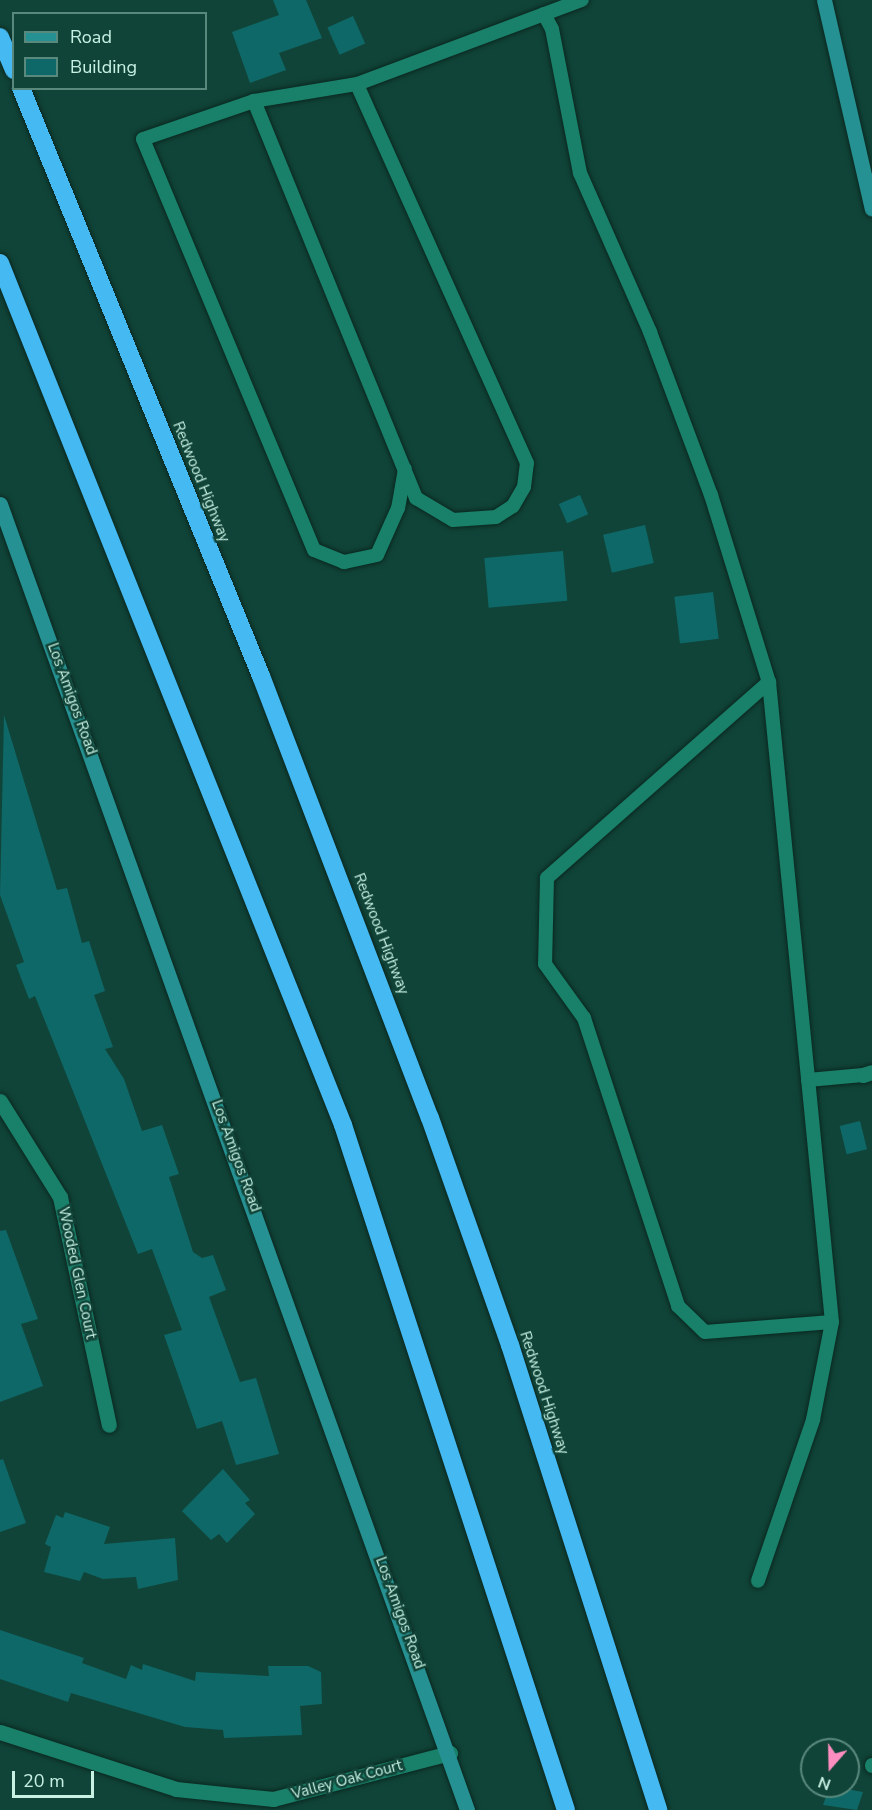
<!DOCTYPE html>
<html>
<head>
<meta charset="utf-8">
<style>
	body { margin:0 }
	#map { position:relative; width:872px; height:1810px; overflow:hidden; background:#114438; font-family:"Nunito Sans",sans-serif }
	div>[style] { position:absolute }
	[style*='--x'] { left:calc(var(--x)*1px); top:calc(var(--y)*1px); width:calc(var(--w)*1px); rotate:calc(var(--a)*1deg) }
	.building>* { inset:0; background:#0e6867; transform-origin:0 0 }
	.roads { filter:drop-shadow(0 0 2px #0a2820) drop-shadow(0 0 2px #0a2820) }
	.lane>* { height:14px; margin:-7px; padding:0 7px; transform-origin:7px; border-radius:7px; background:#198069 }
	.street>* { height:15px; margin:-7.5px; padding:0 7.5px; transform-origin:7.5px; border-radius:7.5px; background:#198069 }
	.secondary>* { height:15px; margin:-7.5px; padding:0 7.5px; transform-origin:7.5px; border-radius:7.5px; background:#269192 }
	.highway>* { height:18px; margin:-9px; padding:0 9px; transform-origin:9px; border-radius:9px; background:#45baf2 }
	span { translate:-50% -50%; white-space:nowrap; text-align:center; line-height:1.15; -webkit-text-stroke:5px #114438; paint-order:stroke }
	.street-label { font-size:15px; color:#c6f1e3 }
	.legend { position:absolute; left:12px; top:12px; width:195px; height:78px; box-sizing:border-box; background:#114438; border:2px solid #59897c; margin:0; padding:8px 10px; list-style:none; font-size:18px; color:#c6f1e3 }
	.legend li { display:flex; align-items:center; gap:12px; height:30px }
	.legend b { width:30px; border:2px solid #59897c }
	.north { position:absolute; left:800px; top:1738px; width:60px; height:60px; box-sizing:border-box; background:#114438; border:2px solid #59897c; border-radius:50%; rotate:200deg; font-size:16px; font-weight:700; line-height:24px; text-align:center; color:#c6f1e3 }
	.north::after { content:''; display:block; margin:auto; width:21px; height:27px; background:#fd8ebf; clip-path:polygon(50% 0,100% 100%,50% 72%,0 100%) }
	.scale { position:absolute; left:12px; top:1771px; width:82px; height:27px; box-sizing:border-box; border:3px solid #c6f1e3; border-top:0; padding-left:8px; font-size:18px; line-height:21px; white-space:nowrap; color:#c6f1e3; -webkit-text-stroke:4px #114438; paint-order:stroke }
</style>
</head>
<body>
<div id="map">
	<div class="building">
		<i style="clip-path:polygon(273px 0,306px 0,322px 38px,279px 53px,286px 70px,250px 83px,232px 32px,279px 15px)"></i>
		<i style="left:353px;top:16px;width:30px;height:28px;rotate:66deg"></i>
		<i style="left:580px;top:495px;width:21px;height:23px;rotate:67deg"></i>
		<i style="left:645px;top:525px;width:39px;height:43px;rotate:77deg"></i>
		<i style="left:563px;top:551px;width:50px;height:79px;rotate:85deg"></i>
		<i style="left:713px;top:592px;width:47px;height:39px;rotate:83deg"></i>
		<i style="clip-path:polygon(4px 715px,57px 890px,67px 888px,82px 943px,89px 941px,105px 991px,94px 995px,113px 1047px,105px 1049px,124px 1079px,142px 1131px,162px 1125px,179px 1174px,169px 1177px,193px 1252px,202px 1258px,213px 1255px,226px 1290px,209px 1297px,240px 1382px,256px 1378px,279px 1454px,236px 1465px,222px 1421px,197px 1429px,164px 1335px,182px 1330px,152px 1249px,138px 1254px,35px 996px,29px 999px,16px 965px,24px 962px,0 895px)"></i>
		<i style="left:860px;top:1121px;width:29px;height:21px;rotate:76deg"></i>
		<i style="clip-path:polygon(6px 1230px,38px 1319px,21px 1324px,43px 1386px,0 1402px,0 1231px)"></i>
		<i style="clip-path:polygon(3px 1459px,26px 1523px,0 1532px,0 1460px)"></i>
		<i style="clip-path:polygon(223px 1469px,250px 1500px,245px 1503px,255px 1514px,227px 1543px,219px 1534px,211px 1540px,182px 1511px)"></i>
		<i style="clip-path:polygon(65px 1512px,110px 1527px,104px 1544px,175px 1538px,178px 1580px,138px 1589px,136px 1577px,103px 1579px,84px 1572px,80px 1581px,44px 1572px,51px 1547px,45px 1544px,56px 1515px,63px 1518px)"></i>
		<i style="clip-path:polygon(0 1630px,84px 1658px,82px 1663px,126px 1679px,131px 1665px,142px 1670px,143px 1664px,195px 1681px,196px 1672px,269px 1676px,268px 1666px,308px 1666px,321px 1672px,322px 1704px,300px 1706px,302px 1735px,224px 1738px,223px 1730px,185px 1727px,71px 1693px,68px 1702px,0 1679px)"></i>
		<i style="clip-path:polygon(830px 1786px,863px 1792px,857px 1810px,823px 1805px)"></i>
	</div>
	<div class="roads">
		<div class="lane">
			<i style="--x:544;--y:14;--w:17;--a:62"></i>
			<i style="--x:552;--y:29;--w:147;--a:79"></i>
			<i style="--x:580;--y:173;--w:174;--a:66.2"></i>
			<i style="--x:650;--y:332;--w:174;--a:69.5"></i>
			<i style="--x:711;--y:495;--w:196;--a:72.8"></i>
			<i style="--x:769;--y:682;--w:643;--a:84.38"></i>
			<i style="--x:832;--y:1322;--w:100;--a:101"></i>
			<i style="--x:813;--y:1420;--w:170;--a:108.9"></i>
			<i style="--x:254;--y:101;--w:429;--a:67.8"></i>
			<i style="--x:416;--y:498;--w:43;--a:30.7"></i>
			<i style="--x:453;--y:520;--w:43;--a:-4"></i>
			<i style="--x:496;--y:517;--w:20;--a:-33"></i>
			<i style="--x:513;--y:506;--w:22;--a:-60"></i>
			<i style="--x:524;--y:487;--w:24;--a:-83"></i>
			<i style="--x:527;--y:463;--w:415;--a:-114.2"></i>
			<i style="--x:405;--y:469;--w:40;--a:100"></i>
			<i style="--x:398;--y:508;--w:51;--a:114.1"></i>
			<i style="--x:377;--y:555;--w:34;--a:168"></i>
			<i style="--x:344;--y:562;--w:32;--a:-158"></i>
			<i style="--x:314;--y:550;--w:445;--a:-112.6"></i>
			<i style="--x:143;--y:139;--w:117;--a:-18.9"></i>
			<i style="--x:254;--y:101;--w:104;--a:-9.4"></i>
			<i style="--x:357;--y:84;--w:240;--a:-20.5"></i>
			<i style="--x:769;--y:682;--w:296;--a:138.6"></i>
			<i style="--x:547;--y:878;--w:86;--a:91.3"></i>
			<i style="--x:545;--y:964;--w:67;--a:54.2"></i>
			<i style="--x:584;--y:1018;--w:303;--a:71.9"></i>
			<i style="--x:678;--y:1306;--w:37;--a:44"></i>
			<i style="--x:705;--y:1332;--w:127;--a:-4.5"></i>
			<i style="--x:808;--y:1080;--w:55;--a:-5.2"></i>
			<i style="--x:872;--y:1765;--w:1;--a:90"></i>
		</div>
		<div class="street">
			<i style="--x:863;--y:1075;--w:9;--a:-18"></i>
			<i style="--x:0;--y:1101;--w:113;--a:58"></i>
			<i style="--x:60;--y:1197;--w:233;--a:77.9"></i>
			<i style="--x:0;--y:1732;--w:185;--a:17.9"></i>
			<i style="--x:176;--y:1789;--w:98;--a:5.9"></i>
			<i style="--x:273;--y:1799;--w:183;--a:-14.6"></i>
		</div>
		<div class="secondary">
			<i style="--x:824;--y:0;--w:214;--a:77.1"></i>
			<i style="--x:0;--y:504;--w:1387;--a:70.32"></i>
		</div>
		<div class="highway">
			<i style="--x:0;--y:37;--w:36;--a:67"></i>
			<i style="--x:21;--y:88;--w:635;--a:67.8"></i>
			<i style="--x:261;--y:676;--w:473;--a:69.1"></i>
			<i style="--x:430;--y:1118;--w:241;--a:70.6"></i>
			<i style="--x:510;--y:1345;--w:488;--a:72.3"></i>
			<i style="--x:0;--y:263;--w:928;--a:68.3"></i>
			<i style="--x:343;--y:1125;--w:720;--a:71.97"></i>
		</div>
	</div>
	<div class="street-label">
		<span style="left:201px;top:482px;rotate:68deg">Redwood Highway</span>
		<span style="left:72px;top:699px;rotate:70deg">Los Amigos Road</span>
		<span style="left:381px;top:934px;rotate:69deg">Redwood Highway</span>
		<span style="left:236px;top:1156px;rotate:70deg">Los Amigos Road</span>
		<span style="left:77px;top:1273px;rotate:78deg">Wooded Glen Court</span>
		<span style="left:544px;top:1393px;rotate:72deg">Redwood Highway</span>
		<span style="left:400px;top:1613px;rotate:70deg">Los Amigos Road</span>
		<span style="left:347px;top:1780px;rotate:-15deg">Valley Oak Court</span>
	</div>
	<ul class="legend">
	<li><b style="height:8px;background:#269192"></b>Road</li>
	<li><b style="height:16px;background:#0e6867"></b>Building</li>
	</ul>
	<div class="north">N</div>
	<div class="scale">20 m</div>
</div>
</body>
</html>
